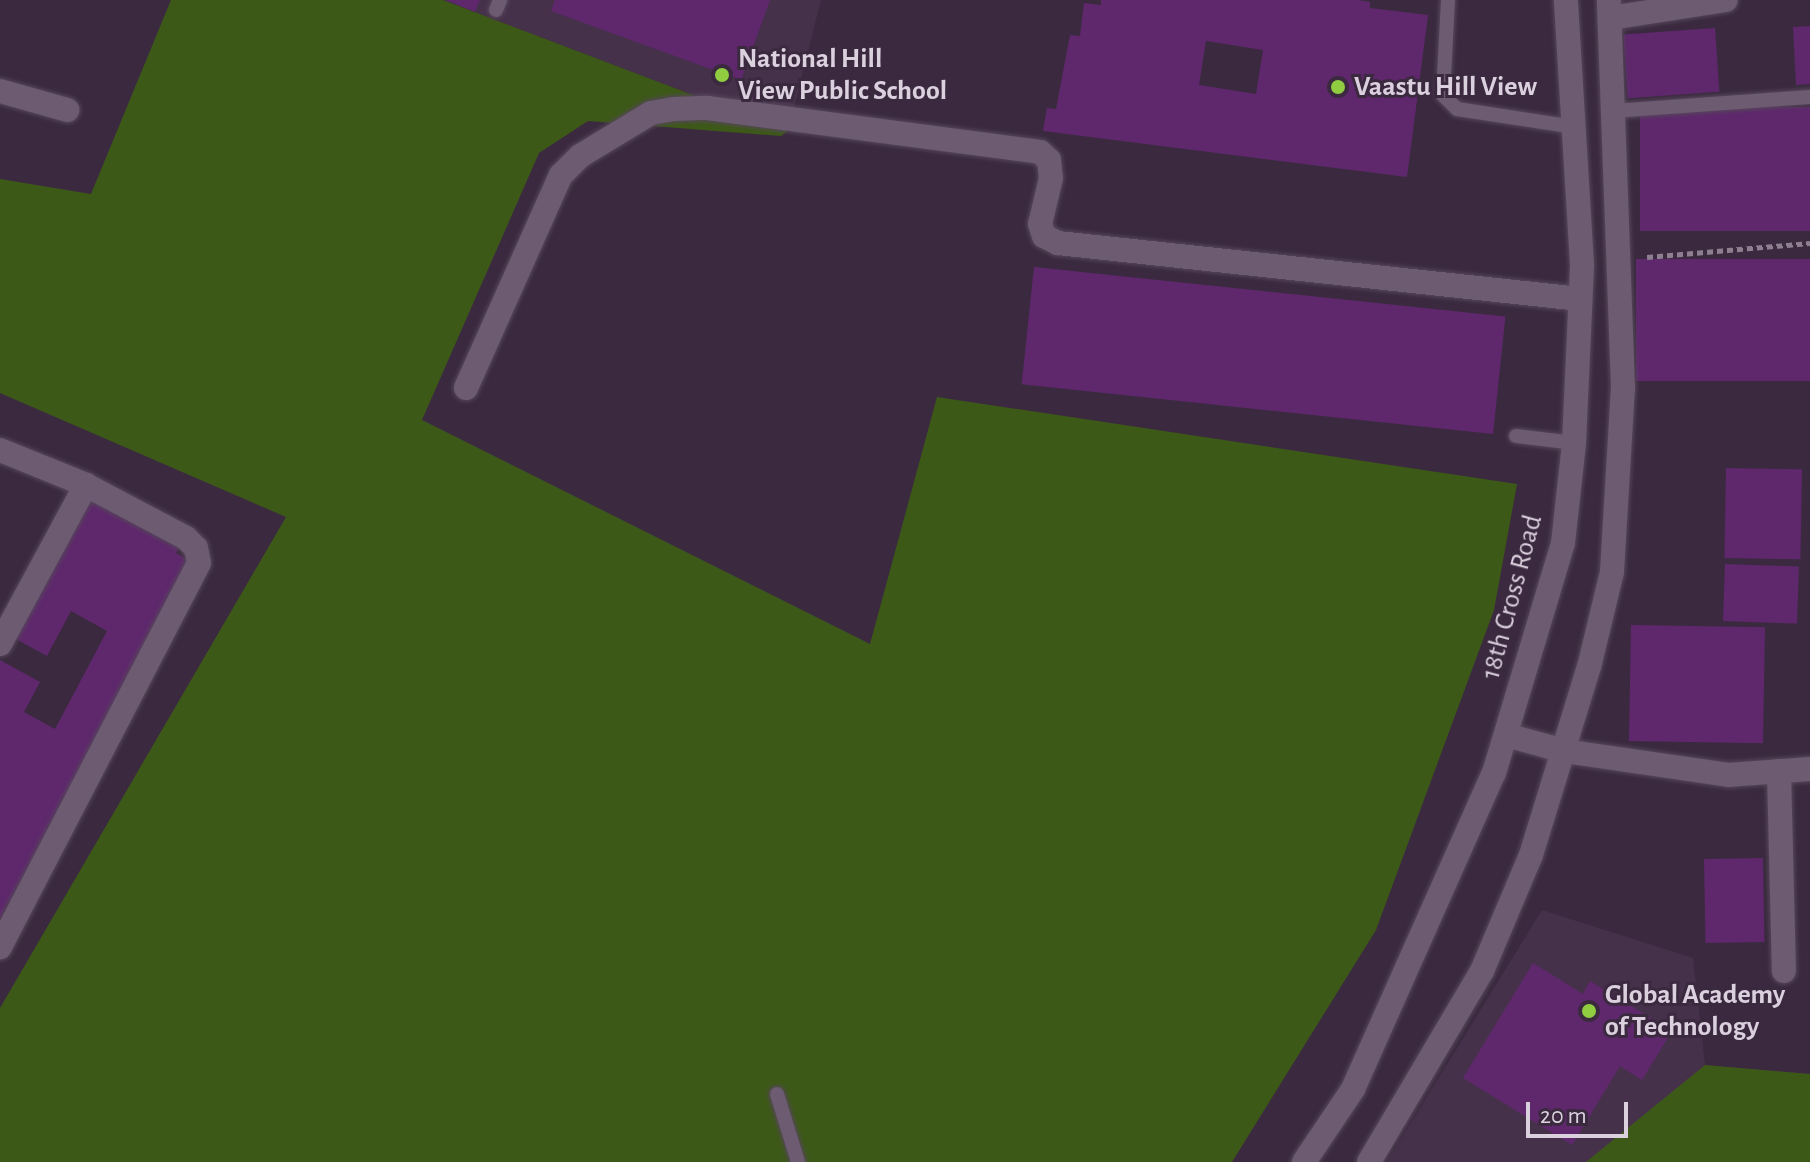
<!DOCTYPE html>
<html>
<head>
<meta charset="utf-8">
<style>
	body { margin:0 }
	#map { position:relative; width:1810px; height:1162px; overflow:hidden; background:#3b2a3f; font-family:"Alegreya Sans",sans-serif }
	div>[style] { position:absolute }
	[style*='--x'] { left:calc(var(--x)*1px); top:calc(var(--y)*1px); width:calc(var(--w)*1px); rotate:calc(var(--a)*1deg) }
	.built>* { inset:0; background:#46314b }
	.green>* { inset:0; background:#3d5918 }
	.building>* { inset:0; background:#5f286d; transform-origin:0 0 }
	.path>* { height:5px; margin-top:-2.5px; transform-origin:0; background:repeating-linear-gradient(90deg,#8d7f90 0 6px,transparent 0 10px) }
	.roads { filter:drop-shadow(0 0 2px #554759) drop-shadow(0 0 2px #554759) }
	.lane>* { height:14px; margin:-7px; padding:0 7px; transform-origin:7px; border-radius:7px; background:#6d5b72 }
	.street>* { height:24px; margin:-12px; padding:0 12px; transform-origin:12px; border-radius:12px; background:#6d5b72 }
	.secondary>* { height:24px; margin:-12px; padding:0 12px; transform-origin:12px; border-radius:12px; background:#6d5b72 }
	.dots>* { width:22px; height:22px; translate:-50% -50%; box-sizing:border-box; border:4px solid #3b2a3f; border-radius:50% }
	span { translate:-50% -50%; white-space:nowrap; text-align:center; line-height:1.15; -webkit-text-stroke:6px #3b2a3f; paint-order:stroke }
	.poi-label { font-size:28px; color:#dbd0de; font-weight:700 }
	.left { translate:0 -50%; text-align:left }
	.street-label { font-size:28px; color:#dbd0de }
	.scale { position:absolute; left:1526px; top:1102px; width:102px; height:36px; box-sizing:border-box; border:4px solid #dbd0de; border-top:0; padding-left:10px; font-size:24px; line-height:28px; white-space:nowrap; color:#dbd0de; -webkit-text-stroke:6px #3b2a3f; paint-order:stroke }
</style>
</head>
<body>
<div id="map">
	<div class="built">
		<i style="clip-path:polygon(443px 0,821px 0,788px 131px)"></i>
		<i style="clip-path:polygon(1542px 910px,1693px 958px,1705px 1065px,1810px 1074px,1810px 1162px,1387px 1162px)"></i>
	</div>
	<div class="green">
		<i style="clip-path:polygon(171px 0,443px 0,788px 131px,781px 136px,588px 121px,539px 153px,422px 420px,870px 644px,937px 397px,1517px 484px,1494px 610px,1376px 930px,1232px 1162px,0 1162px,0 1008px,286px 517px,0 393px,0 179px,91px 194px)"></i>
		<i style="clip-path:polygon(1705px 1065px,1810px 1074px,1810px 1162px,1586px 1162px)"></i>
	</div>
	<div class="building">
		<i style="clip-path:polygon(446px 0,480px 0,475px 12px)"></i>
		<i style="clip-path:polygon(555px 0,770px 0,741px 80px,551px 11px)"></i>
		<i style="clip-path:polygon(evenodd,1101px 0,1358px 0,1370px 2px,1370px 8px,1428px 15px,1407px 177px,1043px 131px,1047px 108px,1056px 109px,1070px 35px,1080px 36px,1084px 3px,1101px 5px,1101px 0,1206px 41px,1263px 50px,1256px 94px,1199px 85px,1206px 41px)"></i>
		<i style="clip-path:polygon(1810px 26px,1810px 84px,1796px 85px,1793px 27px)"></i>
		<i style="left:1715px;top:28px;width:64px;height:92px;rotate:86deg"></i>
		<i style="left:1810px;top:107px;width:124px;height:170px;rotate:90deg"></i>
		<i style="left:1810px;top:259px;width:122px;height:174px;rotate:90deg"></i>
		<i style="left:1034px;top:267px;width:474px;height:118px;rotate:6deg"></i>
		<i style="left:1726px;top:468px;width:76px;height:90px;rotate:1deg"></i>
		<i style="clip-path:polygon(89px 491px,182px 541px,176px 553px,190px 561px,0 919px,0 660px,40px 682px,24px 712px,55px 729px,107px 631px,71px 611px,47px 656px,12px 637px)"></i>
		<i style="left:1725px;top:564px;width:74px;height:57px;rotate:2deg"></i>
		<i style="left:1631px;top:625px;width:134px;height:116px;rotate:1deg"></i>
		<i style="left:1763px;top:858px;width:84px;height:59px;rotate:89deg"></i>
		<i style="clip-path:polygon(1533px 963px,1583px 994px,1590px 981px,1672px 1031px,1642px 1080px,1620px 1066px,1572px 1145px,1463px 1078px)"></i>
	</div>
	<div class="path">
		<i style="--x:1647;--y:257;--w:164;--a:-4.9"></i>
	</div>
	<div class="roads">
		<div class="lane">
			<i style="--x:1448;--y:0;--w:95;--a:93"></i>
			<i style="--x:1443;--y:95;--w:20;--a:45"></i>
			<i style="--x:1457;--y:109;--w:118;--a:8.7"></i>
			<i style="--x:496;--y:10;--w:11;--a:-68"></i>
			<i style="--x:1613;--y:111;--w:197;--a:-4.1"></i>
			<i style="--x:1516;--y:436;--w:58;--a:6.9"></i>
			<i style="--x:777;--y:1094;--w:71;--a:72.8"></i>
		</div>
		<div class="street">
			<i style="--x:1610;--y:18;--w:117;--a:-8.8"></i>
			<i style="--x:0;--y:91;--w:70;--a:15.8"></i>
			<i style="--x:466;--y:388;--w:233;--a:-66"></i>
			<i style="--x:561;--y:175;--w:27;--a:-45"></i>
			<i style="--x:580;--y:156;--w:83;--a:-31.2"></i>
			<i style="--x:651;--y:113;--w:23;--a:-10"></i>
			<i style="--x:674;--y:109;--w:33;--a:-2"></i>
			<i style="--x:707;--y:108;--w:336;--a:7.5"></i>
			<i style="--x:1040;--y:152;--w:12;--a:42"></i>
			<i style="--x:1049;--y:160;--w:18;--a:84"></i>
			<i style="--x:1051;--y:178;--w:47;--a:103.4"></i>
			<i style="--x:1040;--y:224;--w:13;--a:72"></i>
			<i style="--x:1044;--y:236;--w:16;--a:27"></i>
			<i style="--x:1058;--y:243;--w:525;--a:6.12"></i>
			<i style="--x:0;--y:450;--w:93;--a:22.1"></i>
			<i style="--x:86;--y:485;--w:113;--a:27.9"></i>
			<i style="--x:186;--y:538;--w:14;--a:45"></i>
			<i style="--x:196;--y:548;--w:15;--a:79"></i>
			<i style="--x:199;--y:563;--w:433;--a:117.4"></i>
			<i style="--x:0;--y:644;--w:181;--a:-61.6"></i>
			<i style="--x:1506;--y:735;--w:60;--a:15.4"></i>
			<i style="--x:1564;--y:751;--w:166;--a:8.3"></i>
			<i style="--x:1728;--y:775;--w:82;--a:-4.2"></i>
			<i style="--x:1779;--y:771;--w:200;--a:88.6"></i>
		</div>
		<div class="secondary">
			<i style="--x:1304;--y:1162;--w:88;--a:-56.1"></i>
			<i style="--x:1353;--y:1089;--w:346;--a:-66"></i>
			<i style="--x:1494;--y:773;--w:240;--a:-73.3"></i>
			<i style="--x:1563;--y:543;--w:101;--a:-83.7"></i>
			<i style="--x:1574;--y:443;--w:179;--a:-87.4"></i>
			<i style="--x:1582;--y:264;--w:264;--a:-93.5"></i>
			<i style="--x:1369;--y:1162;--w:222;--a:-59.4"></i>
			<i style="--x:1482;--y:971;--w:126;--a:-67.1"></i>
			<i style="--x:1531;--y:855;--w:197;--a:-72.9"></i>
			<i style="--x:1589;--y:667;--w:98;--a:-76.4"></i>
			<i style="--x:1612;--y:572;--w:185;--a:-86.6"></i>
			<i style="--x:1623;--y:387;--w:387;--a:-92.1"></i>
		</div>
	</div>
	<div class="dots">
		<i style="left:722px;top:75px;background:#91cd40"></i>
		<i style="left:1338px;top:87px;background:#91cd40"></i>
		<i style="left:1589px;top:1011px;background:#91cd40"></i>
	</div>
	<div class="poi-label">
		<span class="left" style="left:738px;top:75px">National Hill<br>View Public School</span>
		<span class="left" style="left:1354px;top:87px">Vaastu Hill View</span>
		<span class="left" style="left:1605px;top:1011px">Global Academy<br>of Technology</span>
	</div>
	<div class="street-label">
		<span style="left:1512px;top:597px;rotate:-75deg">18th Cross Road</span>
	</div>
	<div class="scale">20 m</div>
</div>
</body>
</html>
